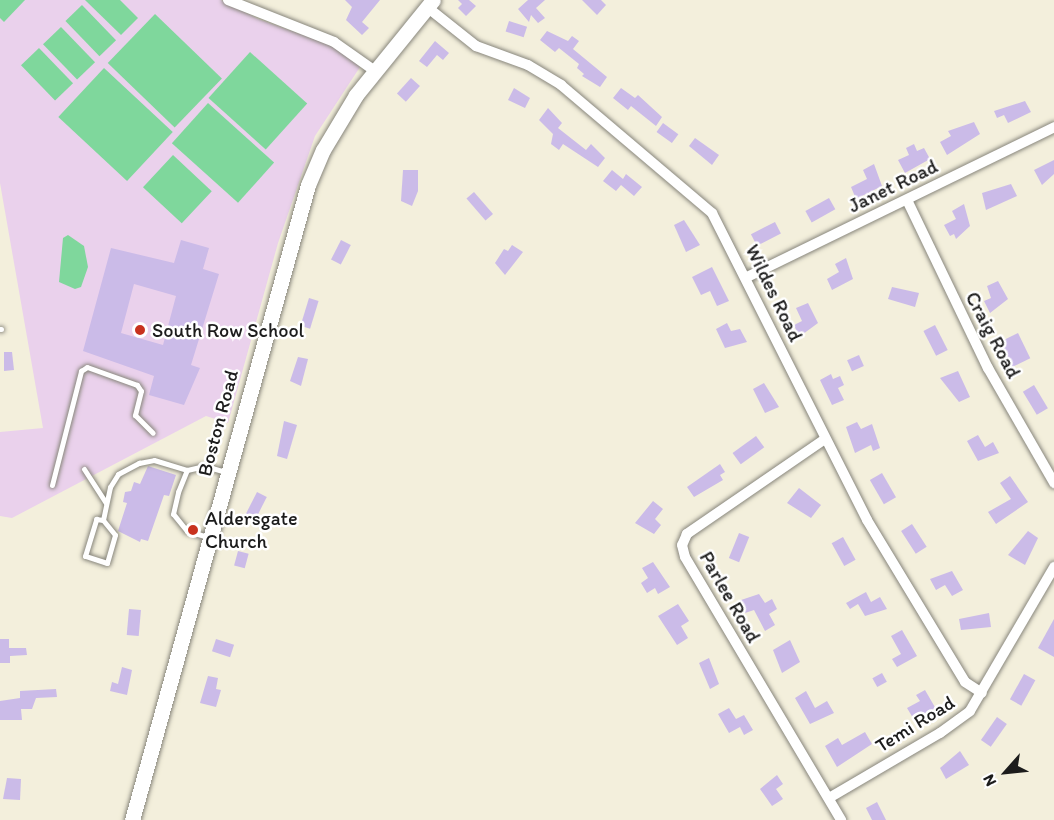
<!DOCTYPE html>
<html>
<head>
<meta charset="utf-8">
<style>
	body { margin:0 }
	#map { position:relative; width:1054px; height:820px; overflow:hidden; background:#f3efdc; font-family:Itim,sans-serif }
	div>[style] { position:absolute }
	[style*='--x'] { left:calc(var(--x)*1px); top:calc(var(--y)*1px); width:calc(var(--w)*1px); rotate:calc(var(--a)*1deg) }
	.built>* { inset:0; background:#ead1ec }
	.green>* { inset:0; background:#7fd79c; transform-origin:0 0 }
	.building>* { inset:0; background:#cbbbe8; transform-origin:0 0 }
	.roads { filter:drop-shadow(0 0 2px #88867c) drop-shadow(0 0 2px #88867c) }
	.lane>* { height:5px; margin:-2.5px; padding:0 2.5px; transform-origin:2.5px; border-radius:2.5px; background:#fff }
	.street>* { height:10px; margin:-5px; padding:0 5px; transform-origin:5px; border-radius:5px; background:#fff }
	.secondary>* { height:15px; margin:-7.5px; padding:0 7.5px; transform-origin:7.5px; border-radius:7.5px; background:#fff }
	.dots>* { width:16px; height:16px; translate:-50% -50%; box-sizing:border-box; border:3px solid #fff; border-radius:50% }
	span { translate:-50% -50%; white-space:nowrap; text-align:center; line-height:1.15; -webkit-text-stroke:5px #fff; paint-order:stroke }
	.street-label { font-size:20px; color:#1c1c1c }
	.poi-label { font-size:20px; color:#1c1c1c }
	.left { translate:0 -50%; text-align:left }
	.north { position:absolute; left:976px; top:742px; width:60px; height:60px; -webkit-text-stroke:4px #fff; paint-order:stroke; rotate:243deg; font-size:16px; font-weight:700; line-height:24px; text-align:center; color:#1c1c1c }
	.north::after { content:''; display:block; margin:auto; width:21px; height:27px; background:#1c1c1c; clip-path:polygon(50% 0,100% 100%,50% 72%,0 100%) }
</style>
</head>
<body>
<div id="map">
	<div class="built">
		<i style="clip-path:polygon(0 0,221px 0,258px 19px,342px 49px,360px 67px,315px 136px,278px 243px,228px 423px,206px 416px,12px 518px,0 516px,0 432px,43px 428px,0 183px)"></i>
	</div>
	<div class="green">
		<i style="clip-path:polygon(0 0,25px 0,4px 22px,0 18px)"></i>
		<i style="clip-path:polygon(85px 0,120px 0,138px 18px,121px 35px)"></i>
		<i style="left:82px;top:5px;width:49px;height:23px;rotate:46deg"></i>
		<i style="left:155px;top:14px;width:93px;height:68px;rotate:44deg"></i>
		<i style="left:61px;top:27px;width:49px;height:25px;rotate:46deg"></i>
		<i style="left:39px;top:48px;width:49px;height:25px;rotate:46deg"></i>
		<i style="left:250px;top:52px;width:77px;height:62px;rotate:42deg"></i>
		<i style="left:104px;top:68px;width:94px;height:67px;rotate:43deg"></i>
		<i style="left:208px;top:103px;width:89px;height:54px;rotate:42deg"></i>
		<i style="left:173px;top:155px;width:53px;height:44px;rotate:43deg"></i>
		<i style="clip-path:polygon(68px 235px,84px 246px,88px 267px,81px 287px,75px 289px,59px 282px,63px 238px)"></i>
	</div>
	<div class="building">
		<i style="clip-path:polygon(345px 0,380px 0,362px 22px,369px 28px,362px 35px,346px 20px,352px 7px)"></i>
		<i style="clip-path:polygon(458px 0,469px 0,476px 6px,466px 16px,458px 8px,462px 4px)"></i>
		<i style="clip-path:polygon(528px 0,545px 0,536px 8px,545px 18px,538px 23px,531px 15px,529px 22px,518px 9px)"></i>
		<i style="clip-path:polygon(582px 0,601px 0,606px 5px,597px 15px)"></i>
		<i style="left:509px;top:21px;width:19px;height:11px;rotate:18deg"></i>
		<i style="clip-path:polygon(547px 31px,568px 41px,572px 36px,579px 41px,573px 49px,607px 77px,600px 87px,582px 76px,584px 74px,577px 68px,579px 64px,559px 48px,555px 52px,540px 40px)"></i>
		<i style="clip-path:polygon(435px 41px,449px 53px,443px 60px,437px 55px,427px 67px,419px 61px)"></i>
		<i style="left:411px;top:78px;width:12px;height:21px;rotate:42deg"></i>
		<i style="clip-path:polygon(514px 88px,530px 98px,525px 108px,508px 100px)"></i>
		<i style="clip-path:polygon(621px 88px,635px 98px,638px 95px,662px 117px,656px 126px,631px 106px,628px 110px,613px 98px)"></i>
		<i style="clip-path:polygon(1025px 101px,1031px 112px,1008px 123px,1004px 115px,997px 118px,994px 111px)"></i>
		<i style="clip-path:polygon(548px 108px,562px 123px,558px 128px,586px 150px,591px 144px,605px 158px,598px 167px,563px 144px,559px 150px,551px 144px,553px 134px,539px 120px)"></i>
		<i style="clip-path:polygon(974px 122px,980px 134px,947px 155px,940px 142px,951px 136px,948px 131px)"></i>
		<i style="left:663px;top:123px;width:19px;height:11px;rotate:36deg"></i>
		<i style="clip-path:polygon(695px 138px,719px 155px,712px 165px,689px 146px)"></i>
		<i style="clip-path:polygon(914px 144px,917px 151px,924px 148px,930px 159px,905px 173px,898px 160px,909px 155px,906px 148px)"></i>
		<i style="clip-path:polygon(1054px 160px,1054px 174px,1042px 185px,1034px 170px)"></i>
		<i style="clip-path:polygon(874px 164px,882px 186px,856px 199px,851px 187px,867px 179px,863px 170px)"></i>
		<i style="clip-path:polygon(403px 170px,418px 170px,418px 191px,412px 206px,401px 201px)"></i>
		<i style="clip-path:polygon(612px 170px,623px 179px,626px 174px,642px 187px,634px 196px,621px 185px,616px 191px,603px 181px)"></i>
		<i style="clip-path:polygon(1011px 184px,1017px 196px,986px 210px,982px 193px)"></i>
		<i style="left:474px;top:192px;width:29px;height:10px;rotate:49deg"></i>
		<i style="left:829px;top:198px;width:13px;height:27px;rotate:61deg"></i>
		<i style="clip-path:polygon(964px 204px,970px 226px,956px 239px,954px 234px,950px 236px,944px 225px,956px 219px,952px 211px)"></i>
		<i style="clip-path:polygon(684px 220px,700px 245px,686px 252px,674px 225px)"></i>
		<i style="left:775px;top:222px;width:13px;height:27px;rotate:63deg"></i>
		<i style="clip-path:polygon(evenodd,181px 240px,209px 248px,203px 269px,219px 274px,191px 365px,200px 368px,184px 405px,149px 395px,154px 376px,83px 351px,111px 248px,174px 263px,181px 240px,134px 284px,176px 296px,163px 345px,121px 333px,134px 284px)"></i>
		<i style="left:341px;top:240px;width:11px;height:22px;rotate:27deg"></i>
		<i style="clip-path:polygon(512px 245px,523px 252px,505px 275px,495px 263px,504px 249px,508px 251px)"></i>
		<i style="clip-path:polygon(846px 258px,853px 279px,832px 290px,827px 279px,839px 272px,835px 264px)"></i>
		<i style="clip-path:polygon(712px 267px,729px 301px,717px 306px,710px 291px,701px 295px,692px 277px)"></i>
		<i style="clip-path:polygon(998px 281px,1008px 299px,990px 313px,984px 301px,991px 298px,987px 286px)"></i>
		<i style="clip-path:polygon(892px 287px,919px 293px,915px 307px,888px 299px)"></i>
		<i style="left:309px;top:298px;width:10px;height:29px;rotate:17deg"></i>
		<i style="clip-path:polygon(808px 303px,818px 323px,799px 337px,794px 325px,802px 321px,796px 308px)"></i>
		<i style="clip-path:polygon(727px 323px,731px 331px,740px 329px,747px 342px,725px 348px,716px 329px)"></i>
		<i style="left:935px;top:325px;width:28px;height:13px;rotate:63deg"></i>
		<i style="left:1018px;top:333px;width:28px;height:21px;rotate:64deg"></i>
		<i style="clip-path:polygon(4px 352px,12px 352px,14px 370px,4px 371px)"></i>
		<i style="left:859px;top:355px;width:12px;height:13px;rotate:66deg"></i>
		<i style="clip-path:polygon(298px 357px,308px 359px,301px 386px,290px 381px)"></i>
		<i style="clip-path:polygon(958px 371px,970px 397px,959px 402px,940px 378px)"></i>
		<i style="clip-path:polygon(831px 374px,833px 379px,840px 376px,844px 385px,838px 388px,844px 400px,832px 405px,820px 380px)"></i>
		<i style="clip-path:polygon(764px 383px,779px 407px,765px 413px,753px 389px)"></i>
		<i style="left:1034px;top:385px;width:27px;height:13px;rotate:59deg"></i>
		<i style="clip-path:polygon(284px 421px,297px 425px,287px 459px,277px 456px)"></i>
		<i style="clip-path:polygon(857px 422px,861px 429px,872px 424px,880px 448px,873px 451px,871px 445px,855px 453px,846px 427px)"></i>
		<i style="clip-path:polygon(978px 435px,985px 447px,993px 442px,999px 453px,978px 461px,967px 441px)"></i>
		<i style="left:756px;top:436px;width:14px;height:29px;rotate:54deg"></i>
		<i style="clip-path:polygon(720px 464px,725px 472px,720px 475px,723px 480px,694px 497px,687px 487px)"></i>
		<i style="clip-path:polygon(148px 466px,176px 475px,169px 496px,164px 495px,148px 541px,141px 539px,140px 542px,118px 531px,127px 503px,123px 502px,125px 492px,131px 491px,134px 482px,140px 484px)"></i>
		<i style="left:882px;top:473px;width:28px;height:14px;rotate:60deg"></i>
		<i style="clip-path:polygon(1010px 476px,1028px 502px,996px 524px,988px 512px,1011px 499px,1000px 483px)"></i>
		<i style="clip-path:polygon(799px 488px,821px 505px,811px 518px,787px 503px)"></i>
		<i style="left:257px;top:492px;width:11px;height:26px;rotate:27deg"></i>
		<i style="clip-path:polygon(653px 501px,663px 509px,655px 519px,661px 525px,654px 534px,635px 523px)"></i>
		<i style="left:912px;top:524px;width:27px;height:13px;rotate:57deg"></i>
		<i style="clip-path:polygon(1028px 531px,1038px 538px,1025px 565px,1008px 555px)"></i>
		<i style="left:739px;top:533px;width:11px;height:27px;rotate:22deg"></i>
		<i style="left:843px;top:537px;width:26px;height:13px;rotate:61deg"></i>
		<i style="left:238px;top:551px;width:11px;height:15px;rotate:15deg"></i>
		<i style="clip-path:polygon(653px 562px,670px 587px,658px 594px,655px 588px,647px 593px,641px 583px,648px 578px,642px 568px)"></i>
		<i style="clip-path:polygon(952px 571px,963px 590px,952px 596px,945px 585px,936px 590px,930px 579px)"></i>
		<i style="clip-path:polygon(866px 592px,871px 602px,880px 597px,887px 609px,865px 616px,858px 604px,850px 609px,846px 603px)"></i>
		<i style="clip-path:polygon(759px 594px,765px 603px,772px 599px,777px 609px,769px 614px,775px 625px,765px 631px,754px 610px,745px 613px,738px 601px)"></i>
		<i style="clip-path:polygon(678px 604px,689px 621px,681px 626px,688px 638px,677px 645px,658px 616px)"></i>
		<i style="left:129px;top:609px;width:12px;height:26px;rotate:5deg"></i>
		<i style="clip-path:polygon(989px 613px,991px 627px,961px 630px,959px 619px)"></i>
		<i style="clip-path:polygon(1054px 619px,1054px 657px,1038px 648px)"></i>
		<i style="clip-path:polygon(902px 630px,917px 656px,897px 667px,892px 659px,901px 654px,891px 636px)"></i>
		<i style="clip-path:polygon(0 639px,9px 639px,9px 648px,26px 648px,27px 655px,10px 656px,10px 663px,0 663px)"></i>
		<i style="left:216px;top:639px;width:19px;height:13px;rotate:18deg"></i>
		<i style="clip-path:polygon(790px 640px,800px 662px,782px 673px,773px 650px)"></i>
		<i style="clip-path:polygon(709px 658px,719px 684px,710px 689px,699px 663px)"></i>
		<i style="clip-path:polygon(122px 667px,132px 670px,127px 695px,110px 691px,112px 682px,118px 684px)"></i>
		<i style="left:882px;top:673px;width:10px;height:11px;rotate:61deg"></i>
		<i style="left:1024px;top:674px;width:13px;height:29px;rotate:29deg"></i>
		<i style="clip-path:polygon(208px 676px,218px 678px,216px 689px,221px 690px,216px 707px,200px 703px)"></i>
		<i style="clip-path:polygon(56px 689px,57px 697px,36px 698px,32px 709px,21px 709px,22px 720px,0 720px,0 701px,20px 698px,20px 691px)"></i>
		<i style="clip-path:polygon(925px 690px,936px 709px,913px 718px,907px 708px,920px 701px,916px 695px)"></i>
		<i style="clip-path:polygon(806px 691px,815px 708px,827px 701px,834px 713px,810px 724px,795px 698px)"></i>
		<i style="clip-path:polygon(729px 708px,736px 719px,744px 715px,753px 730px,744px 735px,740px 727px,729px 733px,718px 714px)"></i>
		<i style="left:997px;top:717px;width:12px;height:28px;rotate:35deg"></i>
		<i style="clip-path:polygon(865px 732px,872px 744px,837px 767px,825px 746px,838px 738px,842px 745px)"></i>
		<i style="clip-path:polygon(960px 751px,969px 765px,946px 779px,940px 768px)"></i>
		<i style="clip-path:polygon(777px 775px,783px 784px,776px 789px,783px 799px,772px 806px,760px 789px)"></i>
		<i style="clip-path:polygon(7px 778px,21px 779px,20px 800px,3px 799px)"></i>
		<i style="clip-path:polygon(877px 802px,886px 820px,872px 820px,866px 808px)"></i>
	</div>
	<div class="roads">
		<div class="lane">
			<i style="--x:0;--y:329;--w:1;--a:0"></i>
			<i style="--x:84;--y:469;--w:40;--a:57.1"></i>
			<i style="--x:52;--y:485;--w:118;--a:-75.7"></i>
			<i style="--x:81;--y:371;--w:7;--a:-34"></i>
			<i style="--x:87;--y:367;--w:53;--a:19.8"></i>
			<i style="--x:137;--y:385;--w:7;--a:56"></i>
			<i style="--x:141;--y:391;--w:25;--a:104"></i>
			<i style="--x:135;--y:415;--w:25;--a:45"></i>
			<i style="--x:103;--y:520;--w:19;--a:51"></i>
			<i style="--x:115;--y:535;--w:29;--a:106"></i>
			<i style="--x:107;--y:563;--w:23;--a:-162"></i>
			<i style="--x:85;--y:556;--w:39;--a:-73"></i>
			<i style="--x:96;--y:519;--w:7;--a:8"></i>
			<i style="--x:103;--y:520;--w:34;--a:-78"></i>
			<i style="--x:110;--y:487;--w:15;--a:-58"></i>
			<i style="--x:118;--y:474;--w:24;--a:-28"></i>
			<i style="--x:139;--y:463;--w:15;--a:-11"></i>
			<i style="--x:154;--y:460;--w:34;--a:17"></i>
			<i style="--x:208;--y:537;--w:22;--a:-164"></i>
			<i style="--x:187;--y:531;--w:22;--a:-129"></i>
			<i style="--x:173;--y:514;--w:23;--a:-77"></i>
			<i style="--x:178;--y:492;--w:24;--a:-68"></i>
			<i style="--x:187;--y:470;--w:18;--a:-13"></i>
			<i style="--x:205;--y:466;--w:22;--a:16"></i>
		</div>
		<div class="street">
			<i style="--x:228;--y:0;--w:114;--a:21.6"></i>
			<i style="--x:334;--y:42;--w:50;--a:35.3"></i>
			<i style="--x:427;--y:7;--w:63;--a:38.5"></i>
			<i style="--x:476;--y:46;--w:55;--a:20.1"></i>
			<i style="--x:528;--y:65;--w:39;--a:31"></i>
			<i style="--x:561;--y:85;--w:198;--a:40.3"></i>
			<i style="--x:712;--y:213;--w:344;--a:63.2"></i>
			<i style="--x:867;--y:520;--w:189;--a:58.8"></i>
			<i style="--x:965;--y:682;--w:20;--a:33"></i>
			<i style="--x:907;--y:200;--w:187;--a:64.3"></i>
			<i style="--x:988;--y:368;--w:133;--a:60.1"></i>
			<i style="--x:747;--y:277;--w:342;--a:-26"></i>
			<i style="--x:825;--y:439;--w:168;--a:145.5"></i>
			<i style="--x:687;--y:534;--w:12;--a:114"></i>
			<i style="--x:682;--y:545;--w:12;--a:76"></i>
			<i style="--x:685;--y:557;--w:306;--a:59.3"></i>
			<i style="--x:829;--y:798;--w:129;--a:-30.4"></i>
			<i style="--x:940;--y:733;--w:37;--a:-36"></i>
			<i style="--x:970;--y:711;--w:167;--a:-59.7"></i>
		</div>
		<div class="secondary">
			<i style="--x:132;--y:820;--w:659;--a:-74.51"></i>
			<i style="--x:308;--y:185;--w:38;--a:-67"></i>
			<i style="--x:323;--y:150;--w:64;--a:-59"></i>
			<i style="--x:356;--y:95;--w:122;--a:-51"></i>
		</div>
	</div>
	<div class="dots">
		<i style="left:140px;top:330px;background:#c8321e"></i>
		<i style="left:193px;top:530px;background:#c8321e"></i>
	</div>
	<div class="street-label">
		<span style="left:893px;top:186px;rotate:-26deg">Janet Road</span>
		<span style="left:774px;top:293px;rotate:64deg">Wildes Road</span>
		<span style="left:993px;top:335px;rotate:62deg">Craig Road</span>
		<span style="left:218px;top:423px;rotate:-75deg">Boston Road</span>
		<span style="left:730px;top:597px;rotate:60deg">Parlee Road</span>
		<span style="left:915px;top:724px;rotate:-32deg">Temi Road</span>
	</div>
	<div class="poi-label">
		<span class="left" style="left:152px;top:330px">South Row School</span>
		<span class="left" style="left:205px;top:530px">Aldersgate<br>Church</span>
	</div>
	<div class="north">N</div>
</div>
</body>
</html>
